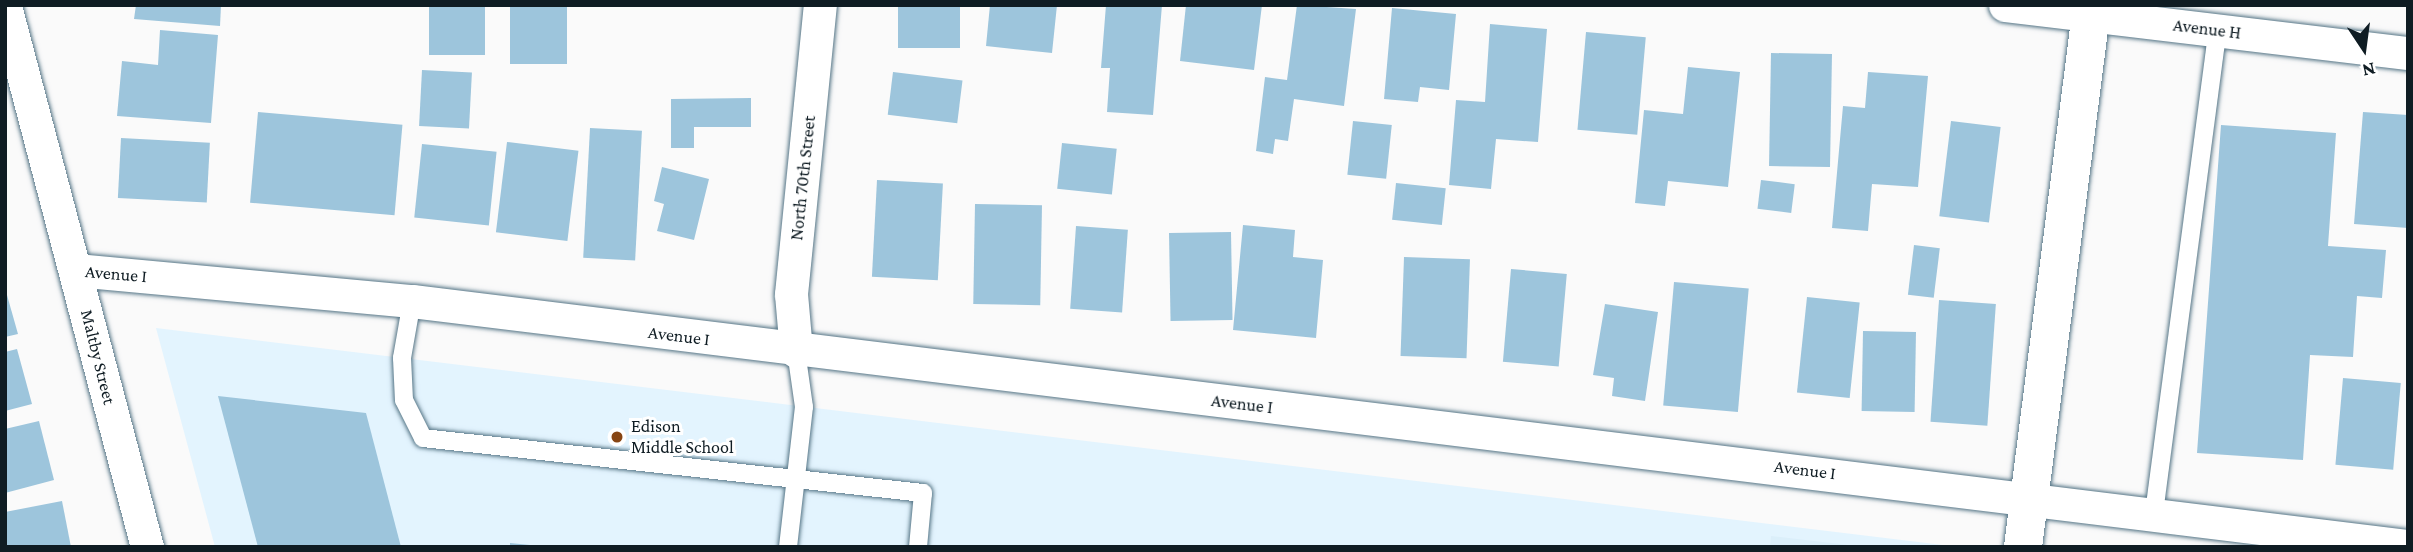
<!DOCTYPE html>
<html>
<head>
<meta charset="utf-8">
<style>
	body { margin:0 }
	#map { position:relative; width:2413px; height:552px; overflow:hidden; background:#fafafa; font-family:"Crimson Pro",serif }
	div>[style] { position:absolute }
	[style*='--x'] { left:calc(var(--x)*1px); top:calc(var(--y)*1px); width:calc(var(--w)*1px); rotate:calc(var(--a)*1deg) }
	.built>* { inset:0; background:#e3f4fe }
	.green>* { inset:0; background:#dbeffa }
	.building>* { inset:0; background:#9dc5dc; transform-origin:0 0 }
	.roads { filter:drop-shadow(0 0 2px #567687) drop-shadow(0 0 2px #567687) }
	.lane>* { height:18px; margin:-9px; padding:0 9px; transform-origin:9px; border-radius:9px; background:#fff }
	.street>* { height:33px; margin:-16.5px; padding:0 16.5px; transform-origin:16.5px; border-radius:16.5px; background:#fff }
	.primary>* { height:38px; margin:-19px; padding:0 19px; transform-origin:19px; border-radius:19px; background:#fff }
	.dots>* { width:19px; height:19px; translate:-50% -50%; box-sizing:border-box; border:4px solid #fff; border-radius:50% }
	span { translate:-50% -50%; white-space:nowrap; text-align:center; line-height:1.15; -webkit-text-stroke:6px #fff; paint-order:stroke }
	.street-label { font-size:18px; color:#0f1c23 }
	.poi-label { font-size:18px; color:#0f1c23 }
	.left { translate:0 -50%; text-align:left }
	.frame { position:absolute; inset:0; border:7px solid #0f1c23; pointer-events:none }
	.north { position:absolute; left:2329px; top:14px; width:70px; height:70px; -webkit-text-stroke:5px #fff; paint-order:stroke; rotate:167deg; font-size:19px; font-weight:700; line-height:28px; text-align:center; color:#0f1c23 }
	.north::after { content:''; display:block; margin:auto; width:24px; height:32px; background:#0f1c23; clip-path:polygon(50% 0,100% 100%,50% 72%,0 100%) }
</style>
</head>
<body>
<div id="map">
	<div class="built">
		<i style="clip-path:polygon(156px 328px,1943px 545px,1944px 547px,215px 547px)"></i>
	</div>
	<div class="green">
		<i style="clip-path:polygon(1771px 536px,1865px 547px,1770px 547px)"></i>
	</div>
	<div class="building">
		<i style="clip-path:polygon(136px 5px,221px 5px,220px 26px,134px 19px)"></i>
		<i style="left:429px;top:5px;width:56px;height:50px"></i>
		<i style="left:510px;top:5px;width:57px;height:59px"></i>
		<i style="left:898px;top:5px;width:62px;height:43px"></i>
		<i style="clip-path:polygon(990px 5px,1057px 5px,1052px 53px,986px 46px)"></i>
		<i style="clip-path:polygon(1106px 5px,1162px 5px,1153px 115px,1107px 112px,1110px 68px,1101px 68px)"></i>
		<i style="clip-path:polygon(1186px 5px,1262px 5px,1254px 70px,1180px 61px)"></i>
		<i style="clip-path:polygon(1297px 5px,1356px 9px,1344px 106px,1294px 99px,1288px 141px,1275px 139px,1273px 154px,1256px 151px,1265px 77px,1287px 80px)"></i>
		<i style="clip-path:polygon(1392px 8px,1456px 14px,1449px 90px,1420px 87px,1418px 102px,1384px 99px)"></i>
		<i style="clip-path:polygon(1490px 24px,1547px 29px,1538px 142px,1496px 139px,1491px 189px,1449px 185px,1456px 100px,1485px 102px)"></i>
		<i style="clip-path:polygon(160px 30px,218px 35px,211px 123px,117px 116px,122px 61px,158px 65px)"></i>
		<i style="left:1586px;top:32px;width:60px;height:98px;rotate:5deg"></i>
		<i style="left:1771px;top:53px;width:61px;height:113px;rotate:1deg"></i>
		<i style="clip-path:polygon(1688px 67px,1740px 72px,1728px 187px,1668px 181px,1665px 206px,1635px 203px,1644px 110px,1683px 114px)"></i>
		<i style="left:422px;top:70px;width:50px;height:56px;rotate:3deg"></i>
		<i style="left:893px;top:72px;width:70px;height:43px;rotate:7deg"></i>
		<i style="clip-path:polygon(1868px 72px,1928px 76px,1918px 187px,1872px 184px,1868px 231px,1832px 228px,1843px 106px,1865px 108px)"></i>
		<i style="clip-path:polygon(751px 98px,751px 127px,694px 127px,694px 148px,671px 148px,671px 99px)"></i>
		<i style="left:258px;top:112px;width:145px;height:91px;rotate:5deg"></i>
		<i style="clip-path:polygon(2363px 112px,2408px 115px,2408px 228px,2354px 224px)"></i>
		<i style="left:1353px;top:121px;width:39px;height:54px;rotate:6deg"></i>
		<i style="left:1951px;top:121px;width:50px;height:96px;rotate:7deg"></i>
		<i style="clip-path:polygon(2221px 125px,2336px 133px,2328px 246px,2386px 250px,2382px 298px,2357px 296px,2353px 357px,2310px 355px,2303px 460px,2197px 453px)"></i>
		<i style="left:590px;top:128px;width:52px;height:130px;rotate:3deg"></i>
		<i style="left:121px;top:138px;width:89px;height:60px;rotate:3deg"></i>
		<i style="left:507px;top:142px;width:72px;height:91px;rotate:7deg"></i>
		<i style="left:1062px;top:143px;width:55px;height:46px;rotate:6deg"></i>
		<i style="left:422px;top:144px;width:75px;height:74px;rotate:6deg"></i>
		<i style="clip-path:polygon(662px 167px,709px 179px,694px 240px,657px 231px,664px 204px,654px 201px)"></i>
		<i style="left:877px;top:180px;width:66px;height:97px;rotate:3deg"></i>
		<i style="left:1761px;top:180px;width:34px;height:29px;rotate:7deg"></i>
		<i style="left:1396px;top:183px;width:50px;height:37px;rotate:6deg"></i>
		<i style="left:975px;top:204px;width:67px;height:100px;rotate:1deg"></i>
		<i style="clip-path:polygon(1243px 225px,1295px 230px,1293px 257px,1323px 260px,1316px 338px,1233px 330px)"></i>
		<i style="left:1076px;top:226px;width:52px;height:83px;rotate:4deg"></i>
		<i style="left:1231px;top:232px;width:88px;height:62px;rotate:89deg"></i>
		<i style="left:1914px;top:245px;width:26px;height:50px;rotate:7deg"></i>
		<i style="left:1404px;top:257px;width:66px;height:99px;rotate:2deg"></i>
		<i style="left:1511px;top:269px;width:56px;height:93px;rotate:5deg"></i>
		<i style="left:1674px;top:282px;width:75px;height:124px;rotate:5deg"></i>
		<i style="clip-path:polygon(5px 288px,18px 334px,5px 337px)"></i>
		<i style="left:1807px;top:297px;width:53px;height:96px;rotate:6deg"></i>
		<i style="left:1939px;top:300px;width:57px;height:122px;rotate:4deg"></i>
		<i style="clip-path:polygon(1605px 304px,1658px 312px,1645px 401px,1612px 396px,1614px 378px,1593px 375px)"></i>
		<i style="left:1863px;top:331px;width:53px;height:80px;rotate:1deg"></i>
		<i style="clip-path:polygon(17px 349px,32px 404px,5px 411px,5px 352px)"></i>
		<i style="left:2343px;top:378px;width:58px;height:87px;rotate:5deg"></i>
		<i style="clip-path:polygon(218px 396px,366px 413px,401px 547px,258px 547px)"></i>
		<i style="clip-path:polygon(39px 421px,54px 480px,5px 493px,5px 429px)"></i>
		<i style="clip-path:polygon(62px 501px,71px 547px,5px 547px,5px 512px)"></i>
		<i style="clip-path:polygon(510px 543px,530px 545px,530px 547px,510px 547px)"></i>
	</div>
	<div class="roads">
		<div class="lane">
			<i style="--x:412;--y:301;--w:58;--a:100"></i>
			<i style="--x:402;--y:358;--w:42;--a:87.3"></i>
			<i style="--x:404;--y:400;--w:42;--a:63.4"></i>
			<i style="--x:423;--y:438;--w:503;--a:6.28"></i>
			<i style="--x:923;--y:493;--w:54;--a:95.3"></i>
			<i style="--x:2154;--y:513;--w:487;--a:-82.5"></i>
			<i style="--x:788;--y:547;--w:141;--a:-83.5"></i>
			<i style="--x:804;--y:407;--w:57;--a:-98.1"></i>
		</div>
		<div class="street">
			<i style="--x:2005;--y:5;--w:406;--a:6.8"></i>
			<i style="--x:5;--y:6;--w:559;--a:75.29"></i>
			<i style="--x:76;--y:270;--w:337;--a:5.3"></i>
			<i style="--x:412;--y:301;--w:2011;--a:7"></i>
			<i style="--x:796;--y:351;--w:57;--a:-95"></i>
			<i style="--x:791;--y:294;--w:290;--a:-84.3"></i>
		</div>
		<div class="primary">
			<i style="--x:2023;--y:547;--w:546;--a:-82.74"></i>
		</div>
	</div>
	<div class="dots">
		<i style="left:617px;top:437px;background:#874513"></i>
	</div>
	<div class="street-label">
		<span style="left:2207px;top:29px;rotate:7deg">Avenue H</span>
		<span style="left:803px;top:178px;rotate:-84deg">North 70th Street</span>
		<span style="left:116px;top:274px;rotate:5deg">Avenue I</span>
		<span style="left:679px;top:336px;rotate:7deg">Avenue I</span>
		<span style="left:98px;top:357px;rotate:76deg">Maltby Street</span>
		<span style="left:1242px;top:404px;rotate:7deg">Avenue I</span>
		<span style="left:1805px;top:470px;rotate:7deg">Avenue I</span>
	</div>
	<div class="poi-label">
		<span class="left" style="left:631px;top:437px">Edison<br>Middle School</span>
	</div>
	<div class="frame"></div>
	<div class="north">N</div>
</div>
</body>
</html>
